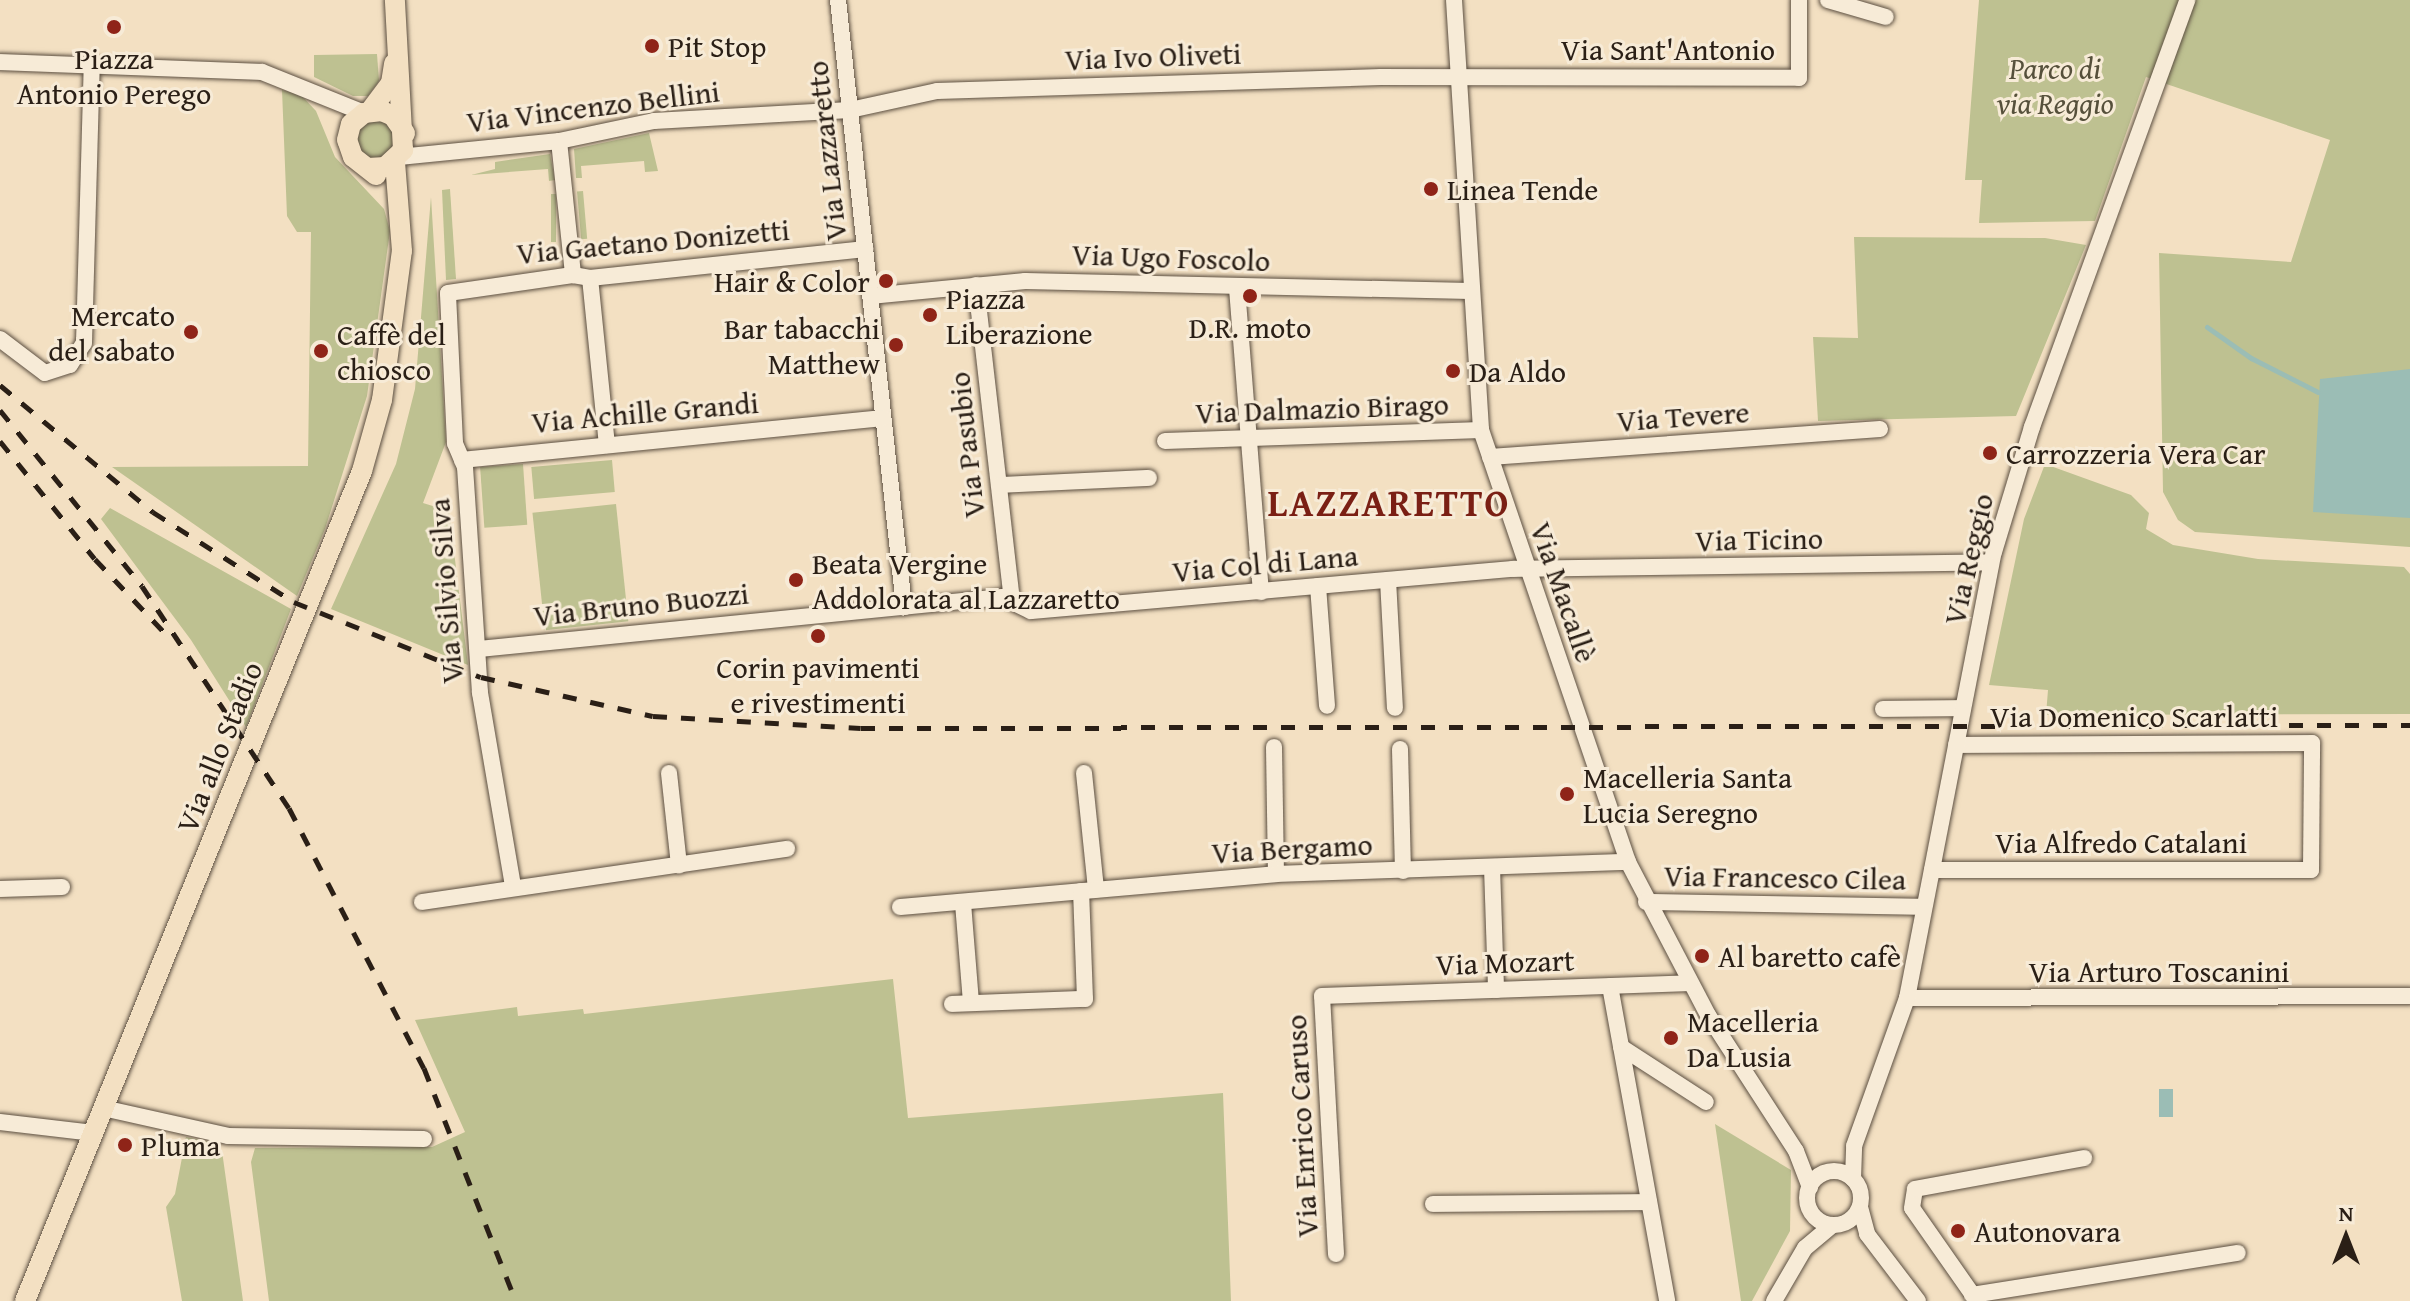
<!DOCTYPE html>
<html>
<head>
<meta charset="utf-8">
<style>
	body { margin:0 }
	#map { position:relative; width:2410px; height:1301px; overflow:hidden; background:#f3e0c2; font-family:"Gentium Book Plus",serif }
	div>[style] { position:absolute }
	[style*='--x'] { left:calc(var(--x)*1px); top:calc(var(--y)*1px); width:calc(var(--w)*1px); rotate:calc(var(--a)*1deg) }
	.green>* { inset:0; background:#bec191; transform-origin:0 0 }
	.water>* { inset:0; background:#9bbdb5; transform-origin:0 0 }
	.stream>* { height:5px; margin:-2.5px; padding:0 2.5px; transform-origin:2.5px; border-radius:2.5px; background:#9bbdb5 }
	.roads { filter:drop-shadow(0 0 2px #5c4f41) drop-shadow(0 0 2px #5c4f41) }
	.minor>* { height:16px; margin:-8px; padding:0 8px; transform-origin:8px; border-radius:8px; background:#f7ebd7 }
	.minor>.ring { margin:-8px; padding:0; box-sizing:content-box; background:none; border:16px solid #f7ebd7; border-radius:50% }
	.major>* { height:20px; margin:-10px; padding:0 10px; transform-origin:10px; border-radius:10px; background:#f3e0c2 }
	.rail>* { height:5px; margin-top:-2.5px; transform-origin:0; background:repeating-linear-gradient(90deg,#2a1f16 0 14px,transparent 0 28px) }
	.dots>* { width:22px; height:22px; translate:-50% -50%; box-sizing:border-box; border:4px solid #f7ebd7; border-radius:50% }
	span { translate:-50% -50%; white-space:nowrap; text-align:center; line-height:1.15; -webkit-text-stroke:6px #f7ebd7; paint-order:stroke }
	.poi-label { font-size:30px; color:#2a1f16 }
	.left { translate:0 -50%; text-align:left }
	.right { translate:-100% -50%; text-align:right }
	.street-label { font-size:30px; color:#2a1f16 }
	.park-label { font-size:30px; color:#56503b; font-style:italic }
	.district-label { font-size:38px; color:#7a1f14; font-weight:700; letter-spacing:2px }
	.north { position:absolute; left:2306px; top:1197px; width:80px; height:80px; -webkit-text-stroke:6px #f7ebd7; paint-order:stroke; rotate:0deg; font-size:22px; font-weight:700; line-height:32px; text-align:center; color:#2a1f16 }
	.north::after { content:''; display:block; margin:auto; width:28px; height:36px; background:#2a1f16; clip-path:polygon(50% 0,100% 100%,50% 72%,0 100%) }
</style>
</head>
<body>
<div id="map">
	<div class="green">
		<i style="clip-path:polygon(1979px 0,2410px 0,2410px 547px,2195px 532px,2178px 520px,2163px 492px,2159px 253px,2291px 262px,2330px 140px,2146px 77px,2095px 221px,1979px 223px,1982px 180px,1965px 180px)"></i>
		<i style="clip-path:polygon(377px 54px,379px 81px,368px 96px,353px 96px,314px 77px,314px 55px)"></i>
		<i style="clip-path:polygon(282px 90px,301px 95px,316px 111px,335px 157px,384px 209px,390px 231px,367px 396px,325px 529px,297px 596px,112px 467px,308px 466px,311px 232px,297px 232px,287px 216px)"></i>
		<i style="clip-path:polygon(380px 117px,399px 136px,383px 161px,364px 158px,354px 134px,358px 127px)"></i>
		<i style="clip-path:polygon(649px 133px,658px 171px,645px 172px,644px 161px,581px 166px,582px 178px,576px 178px,574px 149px)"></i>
		<i style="clip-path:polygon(550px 154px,555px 180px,549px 181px,548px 169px,471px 175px,495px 169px,495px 162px)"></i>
		<i style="clip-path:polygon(450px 189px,456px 279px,446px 280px,442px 190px)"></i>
		<i style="left:583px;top:191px;width:48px;height:6px;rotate:85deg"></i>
		<i style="left:551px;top:194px;width:5px;height:48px"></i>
		<i style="clip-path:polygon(431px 197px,446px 442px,423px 503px,449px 511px,468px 665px,331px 609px,396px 464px,415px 389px)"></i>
		<i style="clip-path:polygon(1854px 237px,2045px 238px,2086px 245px,2016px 416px,1818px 421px,1813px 337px,1858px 338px)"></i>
		<i style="left:612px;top:460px;width:32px;height:81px;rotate:85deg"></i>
		<i style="left:523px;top:464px;width:61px;height:43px;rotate:86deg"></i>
		<i style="clip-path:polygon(2045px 464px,2131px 495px,2149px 513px,2146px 529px,2173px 545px,2258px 559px,2404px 567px,2410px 574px,2410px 714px,2046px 715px,2048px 690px,1989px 685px,2024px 519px)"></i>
		<i style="left:616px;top:504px;width:118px;height:84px;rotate:84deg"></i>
		<i style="clip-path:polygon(110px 508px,291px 609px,246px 727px,191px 640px,101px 519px)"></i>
		<i style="clip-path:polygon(893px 979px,908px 1118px,1223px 1093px,1231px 1301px,269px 1301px,251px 1162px,255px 1148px,432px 1147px,465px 1132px,415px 1020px,517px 1007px,518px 1016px,583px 1009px,584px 1014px)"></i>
		<i style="clip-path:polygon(1715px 1124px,1791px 1170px,1790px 1231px,1752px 1301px,1741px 1301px)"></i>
		<i style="clip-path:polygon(186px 1137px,214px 1143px,222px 1151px,243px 1301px,182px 1301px,166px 1207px,175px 1194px)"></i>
	</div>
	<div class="water">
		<i style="clip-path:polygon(2410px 369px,2410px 518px,2313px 512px,2320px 379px)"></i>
		<i style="left:2159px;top:1089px;width:14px;height:28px"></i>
	</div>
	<div class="stream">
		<i style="--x:2207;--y:327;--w:54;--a:35.2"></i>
		<i style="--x:2251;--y:358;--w:75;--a:26.9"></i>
	</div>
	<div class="roads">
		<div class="minor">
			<i style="--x:838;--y:0;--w:611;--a:83.79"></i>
			<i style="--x:1454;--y:0;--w:431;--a:86.4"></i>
			<i style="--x:1481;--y:430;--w:456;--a:71.2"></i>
			<i style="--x:1628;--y:862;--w:173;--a:62.4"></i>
			<i style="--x:1708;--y:1015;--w:162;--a:57.1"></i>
			<i style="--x:1796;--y:1151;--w:39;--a:69"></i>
			<i style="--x:1828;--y:0;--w:60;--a:16.3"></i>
			<i style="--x:0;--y:62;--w:262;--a:2.2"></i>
			<i style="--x:262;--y:72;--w:110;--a:21.9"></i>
			<i style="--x:559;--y:141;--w:135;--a:84"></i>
			<i style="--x:399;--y:157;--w:161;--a:-5.7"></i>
			<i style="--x:559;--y:141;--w:97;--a:-11.9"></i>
			<i style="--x:654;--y:121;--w:196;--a:-3.2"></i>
			<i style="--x:850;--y:110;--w:89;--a:-12.3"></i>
			<i style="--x:937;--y:91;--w:444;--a:-1.8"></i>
			<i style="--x:1381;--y:77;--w:418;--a:0.1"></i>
			<i style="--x:1799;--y:78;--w:78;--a:-90"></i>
			<i style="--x:590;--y:278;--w:168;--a:84.2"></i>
			<i style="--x:976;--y:285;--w:317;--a:83.5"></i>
			<i style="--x:1237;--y:288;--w:305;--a:85.5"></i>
			<i style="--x:870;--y:296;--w:156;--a:-5.5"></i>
			<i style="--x:1025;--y:281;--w:445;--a:1.3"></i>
			<i style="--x:0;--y:339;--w:56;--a:37.1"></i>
			<i style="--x:45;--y:373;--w:26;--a:-18"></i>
			<i style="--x:70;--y:365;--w:26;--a:-58"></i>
			<i style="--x:84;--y:343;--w:278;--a:-88.4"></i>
			<i style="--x:1165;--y:441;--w:316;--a:-2"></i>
			<i style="--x:1490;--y:457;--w:391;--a:-4.1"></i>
			<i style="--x:462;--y:460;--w:423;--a:-5.7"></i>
			<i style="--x:1000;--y:485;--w:149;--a:-2.7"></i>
			<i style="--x:1388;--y:580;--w:128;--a:86.9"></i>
			<i style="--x:1318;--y:586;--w:120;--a:85.7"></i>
			<i style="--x:479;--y:649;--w:526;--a:-5.68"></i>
			<i style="--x:1002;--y:597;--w:32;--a:26"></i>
			<i style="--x:1031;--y:611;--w:484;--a:-5"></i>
			<i style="--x:1513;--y:569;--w:478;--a:-0.8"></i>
			<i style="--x:1883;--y:709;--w:80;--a:-0.7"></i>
			<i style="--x:1274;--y:747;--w:127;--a:89.1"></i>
			<i style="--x:1400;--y:749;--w:122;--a:88.6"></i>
			<i style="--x:669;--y:773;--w:93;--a:83.8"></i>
			<i style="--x:1084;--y:773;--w:117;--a:84.1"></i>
			<i style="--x:1492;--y:867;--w:123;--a:88.1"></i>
			<i style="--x:1932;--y:870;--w:379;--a:0"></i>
			<i style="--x:2311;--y:870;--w:127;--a:-89.5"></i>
			<i style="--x:2312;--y:743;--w:356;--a:179.7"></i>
			<i style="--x:513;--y:886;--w:196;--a:-99.7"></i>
			<i style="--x:480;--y:693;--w:226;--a:-93.8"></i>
			<i style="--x:465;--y:467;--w:26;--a:-113"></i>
			<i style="--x:455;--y:443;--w:150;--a:-92.7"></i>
			<i style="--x:448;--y:293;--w:126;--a:-8.2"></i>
			<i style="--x:573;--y:275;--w:17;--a:10"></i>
			<i style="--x:590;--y:278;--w:277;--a:-6"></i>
			<i style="--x:0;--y:889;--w:62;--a:-1.8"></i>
			<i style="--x:422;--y:902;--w:369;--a:-8.3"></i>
			<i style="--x:1646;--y:902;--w:278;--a:1"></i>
			<i style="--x:963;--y:903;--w:100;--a:85.4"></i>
			<i style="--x:900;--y:907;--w:377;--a:-5"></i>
			<i style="--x:1276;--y:874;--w:352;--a:-2"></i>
			<i style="--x:1610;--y:986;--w:320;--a:79.7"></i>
			<i style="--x:1907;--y:998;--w:503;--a:-0.23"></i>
			<i style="--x:952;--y:1004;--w:133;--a:-2.2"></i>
			<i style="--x:1085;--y:999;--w:108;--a:-92.1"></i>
			<i style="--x:1621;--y:1047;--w:101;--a:32.9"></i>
			<i style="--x:103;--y:1108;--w:128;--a:12.6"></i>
			<i style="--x:228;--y:1136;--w:196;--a:0.9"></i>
			<i style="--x:0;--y:1122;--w:94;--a:6.7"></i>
			<i class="ring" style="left:1807px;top:1171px;width:38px;height:38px"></i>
			<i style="--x:1853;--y:1179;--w:33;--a:-88"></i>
			<i style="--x:1854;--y:1146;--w:157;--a:-70.3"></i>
			<i style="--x:1907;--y:998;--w:454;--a:-79"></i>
			<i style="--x:1994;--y:552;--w:131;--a:-73.1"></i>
			<i style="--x:2032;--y:427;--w:454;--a:-70"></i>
			<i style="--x:1433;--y:1204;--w:216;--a:-0.5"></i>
			<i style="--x:1860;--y:1207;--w:28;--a:75"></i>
			<i style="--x:1867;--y:1234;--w:84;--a:52.7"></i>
			<i style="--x:1336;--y:1254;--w:258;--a:-93.1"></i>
			<i style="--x:1322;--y:996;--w:368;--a:-2"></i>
			<i style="--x:1972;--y:1295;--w:269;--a:-9"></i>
			<i style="--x:1774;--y:1301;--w:61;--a:-59.7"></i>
			<i style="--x:1805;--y:1248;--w:35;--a:-40"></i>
			<i style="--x:1977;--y:1301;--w:113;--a:-125"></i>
			<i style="--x:1912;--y:1208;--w:19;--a:-81"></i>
			<i style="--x:1915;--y:1189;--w:172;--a:-10.4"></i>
		</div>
		<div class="major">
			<i style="--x:370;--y:111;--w:35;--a:-53"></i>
			<i style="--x:391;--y:83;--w:20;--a:-81"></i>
			<i style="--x:368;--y:168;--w:17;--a:-3"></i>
			<i style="--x:385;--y:167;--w:25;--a:-43"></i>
			<i style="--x:403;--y:150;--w:150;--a:-93.1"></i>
			<i style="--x:376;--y:175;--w:29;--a:-142"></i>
			<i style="--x:353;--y:157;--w:18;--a:-109"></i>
			<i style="--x:347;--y:140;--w:16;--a:-76"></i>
			<i style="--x:351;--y:124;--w:17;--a:-40"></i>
			<i style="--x:364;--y:113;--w:18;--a:-6"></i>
			<i style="--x:382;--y:111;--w:12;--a:24"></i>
			<i style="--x:393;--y:116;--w:21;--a:55"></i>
			<i style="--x:25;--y:1301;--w:896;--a:-67.9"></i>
			<i style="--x:362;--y:471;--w:74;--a:-74.3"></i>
			<i style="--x:382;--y:400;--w:150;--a:-82.4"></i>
			<i style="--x:402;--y:251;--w:89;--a:-94.5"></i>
		</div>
	</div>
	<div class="rail">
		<i style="--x:0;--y:385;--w:199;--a:39.7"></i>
		<i style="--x:153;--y:512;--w:167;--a:32.6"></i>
		<i style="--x:294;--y:602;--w:201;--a:21.9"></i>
		<i style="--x:481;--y:677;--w:176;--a:12.8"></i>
		<i style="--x:653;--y:716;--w:208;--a:3.3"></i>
		<i style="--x:861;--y:728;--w:1549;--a:-0.11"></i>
		<i style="--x:0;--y:410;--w:226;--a:51.1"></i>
		<i style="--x:142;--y:586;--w:266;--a:56.5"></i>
		<i style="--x:289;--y:808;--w:293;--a:62.6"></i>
		<i style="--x:424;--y:1068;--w:251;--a:68.5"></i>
		<i style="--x:0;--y:441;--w:151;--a:51.2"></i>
		<i style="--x:95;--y:559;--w:99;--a:46.6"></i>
	</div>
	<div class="dots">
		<i style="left:114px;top:27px;background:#8f2418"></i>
		<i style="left:652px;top:46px;background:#8f2418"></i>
		<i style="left:1431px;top:189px;background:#8f2418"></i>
		<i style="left:886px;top:281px;background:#8f2418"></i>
		<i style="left:1250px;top:296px;background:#8f2418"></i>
		<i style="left:930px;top:315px;background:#8f2418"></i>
		<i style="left:191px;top:332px;background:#8f2418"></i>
		<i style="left:896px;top:345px;background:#8f2418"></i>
		<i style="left:321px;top:351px;background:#8f2418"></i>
		<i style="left:1453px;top:371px;background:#8f2418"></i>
		<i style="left:1990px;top:453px;background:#8f2418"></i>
		<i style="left:796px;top:580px;background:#8f2418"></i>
		<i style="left:818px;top:636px;background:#8f2418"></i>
		<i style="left:1567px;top:794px;background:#8f2418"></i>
		<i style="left:1702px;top:956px;background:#8f2418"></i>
		<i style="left:1671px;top:1038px;background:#8f2418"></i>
		<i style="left:125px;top:1145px;background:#8f2418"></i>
		<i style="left:1958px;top:1231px;background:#8f2418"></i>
	</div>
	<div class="poi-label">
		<span class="left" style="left:668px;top:46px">Pit Stop</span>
		<span style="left:114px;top:75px">Piazza<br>Antonio Perego</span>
		<span class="left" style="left:1447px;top:189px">Linea Tende</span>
		<span class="right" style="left:870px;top:281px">Hair &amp; Color</span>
		<span class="left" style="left:946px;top:315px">Piazza<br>Liberazione</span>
		<span class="right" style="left:175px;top:332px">Mercato<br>del sabato</span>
		<span style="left:1250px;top:327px">D.R. moto</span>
		<span class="right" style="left:880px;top:345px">Bar tabacchi<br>Matthew</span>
		<span class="left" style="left:337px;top:351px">Caffè del<br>chiosco</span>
		<span class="left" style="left:1469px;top:371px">Da Aldo</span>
		<span class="left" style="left:2006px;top:453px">Carrozzeria Vera Car</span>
		<span class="left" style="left:812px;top:580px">Beata Vergine<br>Addolorata al Lazzaretto</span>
		<span style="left:818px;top:684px">Corin pavimenti<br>e rivestimenti</span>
		<span class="left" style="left:1583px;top:794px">Macelleria Santa<br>Lucia Seregno</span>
		<span class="left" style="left:1718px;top:956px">Al baretto cafè</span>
		<span class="left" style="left:1687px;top:1038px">Macelleria<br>Da Lusia</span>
		<span class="left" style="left:141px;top:1145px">Pluma</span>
		<span class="left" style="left:1974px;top:1231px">Autonovara</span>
	</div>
	<div class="street-label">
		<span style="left:1668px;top:49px">Via Sant'Antonio</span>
		<span style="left:1153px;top:56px;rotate:-2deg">Via Ivo Oliveti</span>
		<span style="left:593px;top:106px;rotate:-7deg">Via Vincenzo Bellini</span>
		<span style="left:826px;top:151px;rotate:-96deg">Via Lazzaretto</span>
		<span style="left:653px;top:241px;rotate:-5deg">Via Gaetano Donizetti</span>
		<span style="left:1171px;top:257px;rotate:2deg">Via Ugo Foscolo</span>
		<span style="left:1322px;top:408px;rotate:-2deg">Via Dalmazio Birago</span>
		<span style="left:645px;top:412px;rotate:-5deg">Via Achille Grandi</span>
		<span style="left:1683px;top:416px;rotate:-4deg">Via Tevere</span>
		<span style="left:966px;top:445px;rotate:-96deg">Via Pasubio</span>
		<span style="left:1759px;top:539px;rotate:-1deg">Via Ticino</span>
		<span style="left:1968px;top:559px;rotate:-77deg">Via Reggio</span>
		<span style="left:1265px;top:563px;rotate:-5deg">Via Col di Lana</span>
		<span style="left:445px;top:591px;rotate:-94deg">Via Silvio Silva</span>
		<span style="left:1564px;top:592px;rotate:71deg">Via Macallè</span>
		<span style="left:641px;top:604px;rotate:-6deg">Via Bruno Buozzi</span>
		<span style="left:2134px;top:716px">Via Domenico Scarlatti</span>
		<span style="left:219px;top:747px;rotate:-68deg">Via allo Stadio</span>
		<span style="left:2121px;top:842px">Via Alfredo Catalani</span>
		<span style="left:1292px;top:848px;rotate:-3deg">Via Bergamo</span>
		<span style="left:1785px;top:877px;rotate:1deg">Via Francesco Cilea</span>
		<span style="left:1505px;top:962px;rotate:-2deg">Via Mozart</span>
		<span style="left:2159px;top:971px">Via Arturo Toscanini</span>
		<span style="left:1301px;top:1126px;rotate:-93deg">Via Enrico Caruso</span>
	</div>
	<div class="park-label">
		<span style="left:2055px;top:85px">Parco di<br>via Reggio</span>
	</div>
	<div class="district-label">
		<span style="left:1389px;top:503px">LAZZARETTO</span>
	</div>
	<div class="north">N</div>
</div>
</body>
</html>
